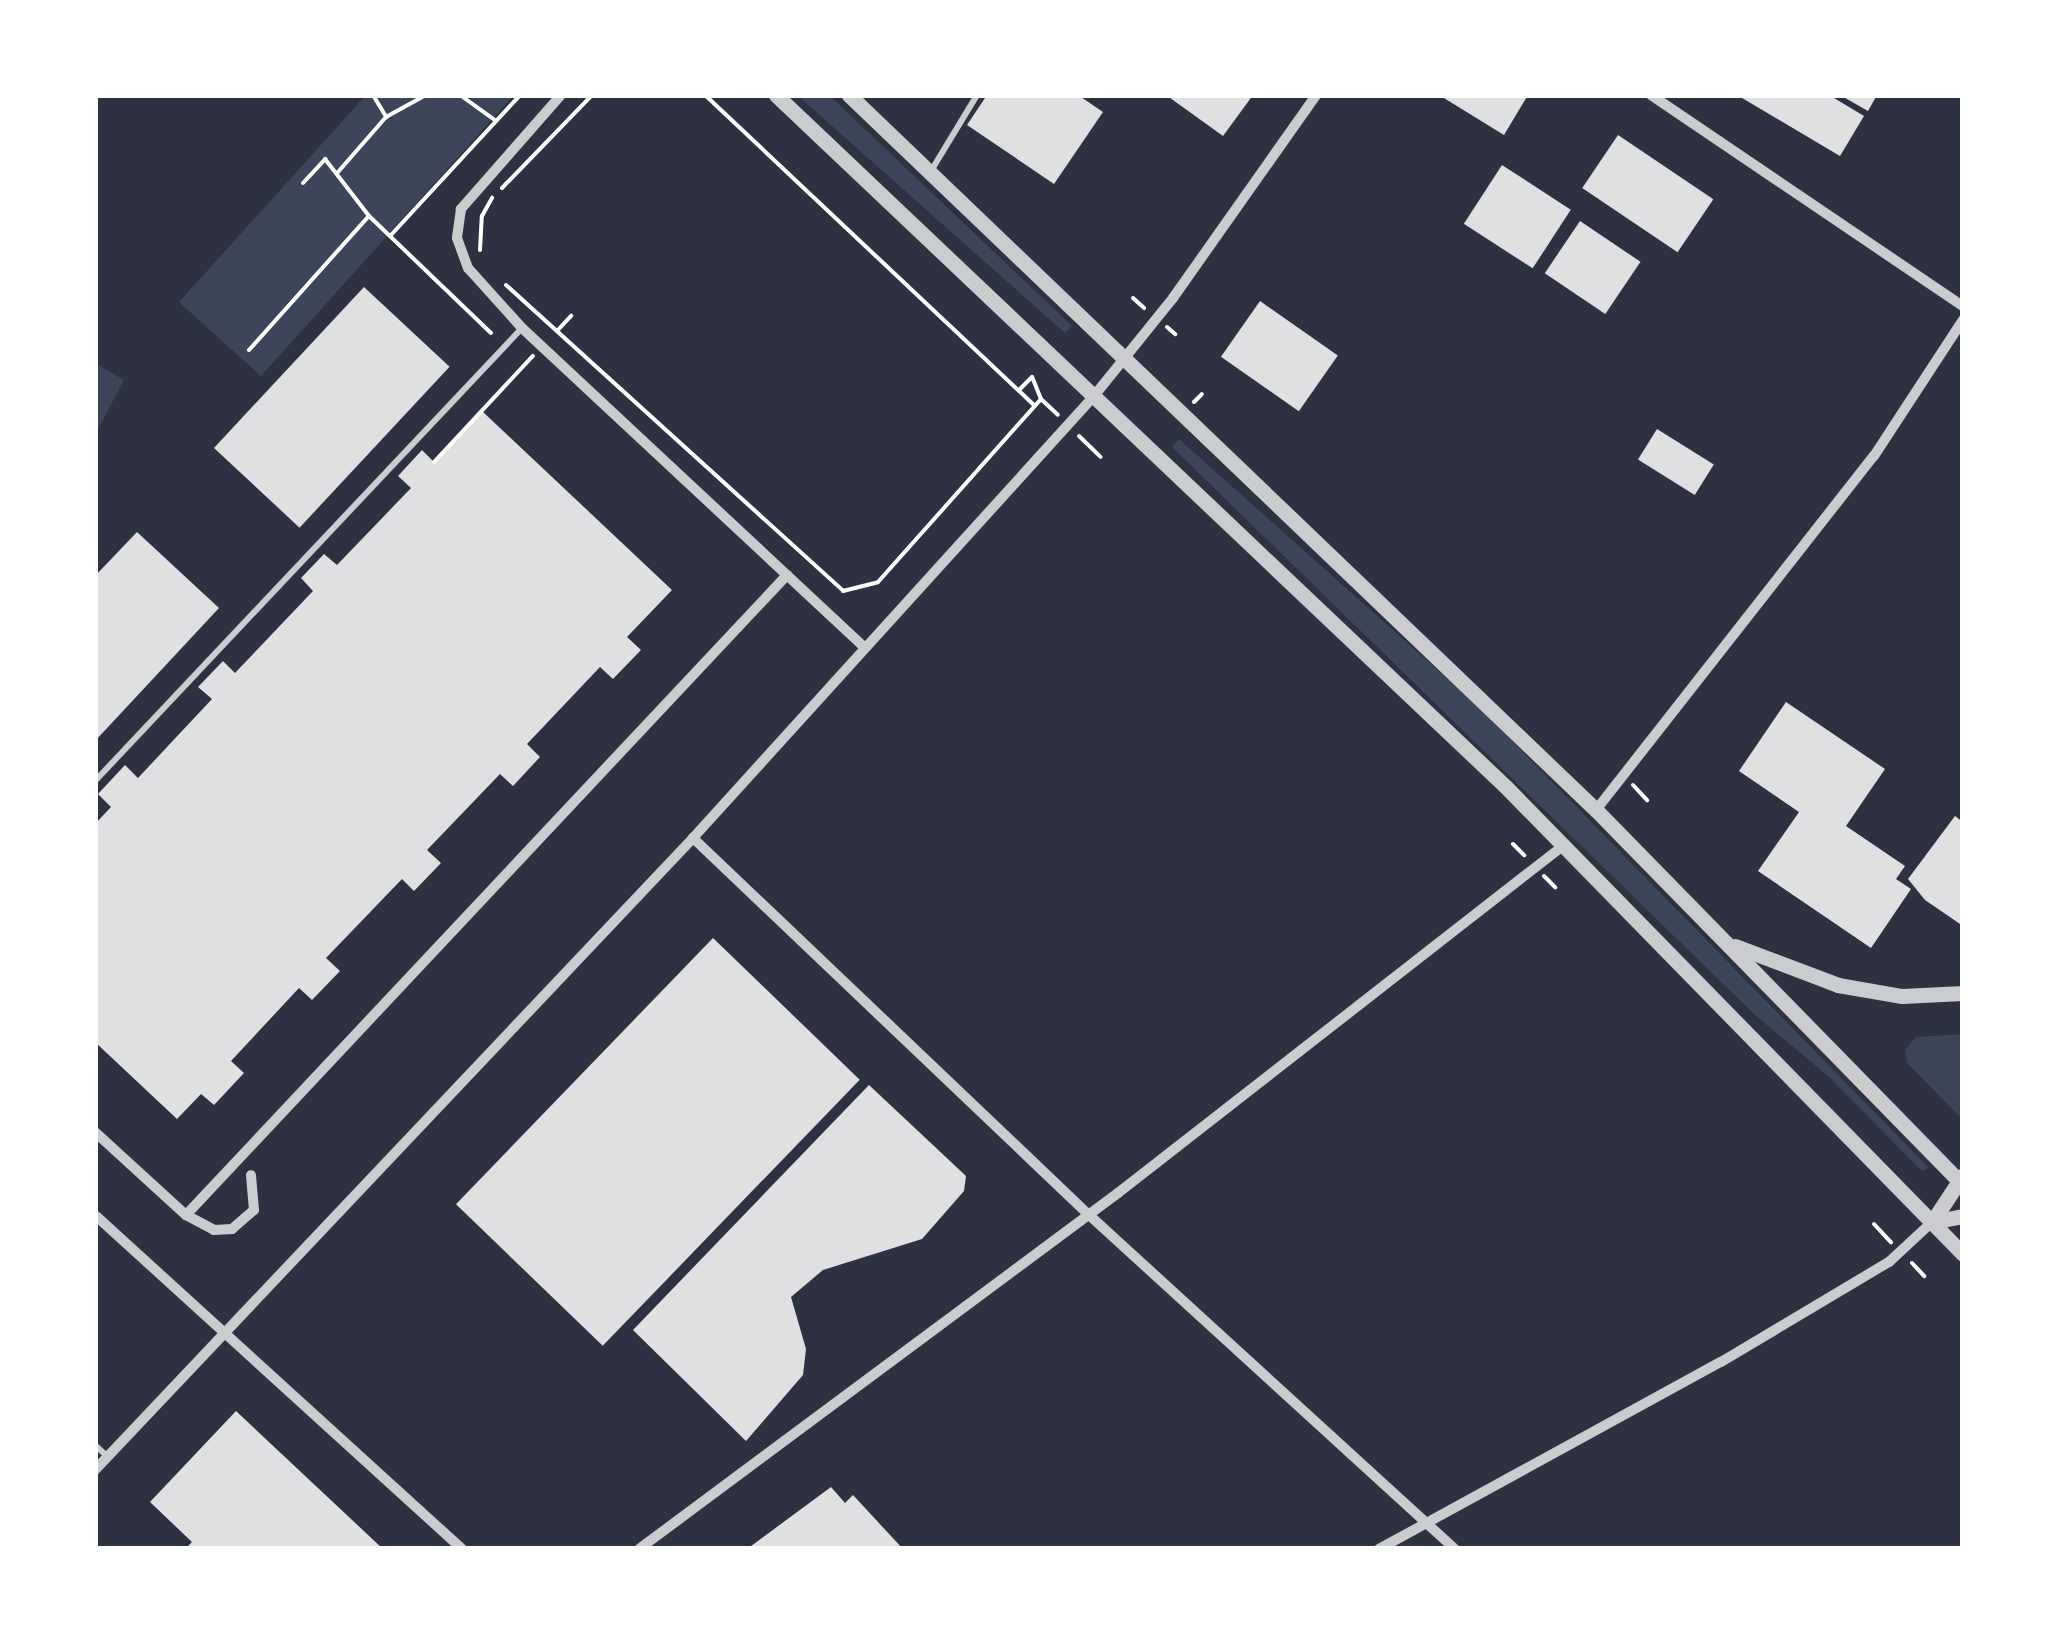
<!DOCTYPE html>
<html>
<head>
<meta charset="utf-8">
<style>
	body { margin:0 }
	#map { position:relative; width:2058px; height:1644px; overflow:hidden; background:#2d3142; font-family:"Playfair Display",serif }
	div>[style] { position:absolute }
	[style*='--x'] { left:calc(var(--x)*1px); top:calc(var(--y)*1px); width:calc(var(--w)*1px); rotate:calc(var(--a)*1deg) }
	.green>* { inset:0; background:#3c4559 }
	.building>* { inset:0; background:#e0e0e3; transform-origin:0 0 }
	.path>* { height:4px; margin:-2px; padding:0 2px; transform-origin:2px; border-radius:2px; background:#fff }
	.service>* { height:6px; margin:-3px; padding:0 3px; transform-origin:3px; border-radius:3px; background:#caccd0 }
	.minor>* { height:10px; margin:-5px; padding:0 5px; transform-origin:5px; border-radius:5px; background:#caccd0 }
	.tertiary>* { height:15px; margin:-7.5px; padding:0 7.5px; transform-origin:7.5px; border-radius:7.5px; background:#caccd0 }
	span { translate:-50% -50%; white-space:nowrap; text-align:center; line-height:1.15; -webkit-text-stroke:10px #fff; paint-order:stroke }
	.frame { position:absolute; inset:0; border:98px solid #fff; pointer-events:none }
</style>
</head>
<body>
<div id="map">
	<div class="green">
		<i style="clip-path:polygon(366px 95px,514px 95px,261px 376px,179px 302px)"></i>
		<i style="clip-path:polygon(797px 95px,829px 95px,1072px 326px,1065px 333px)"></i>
		<i style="clip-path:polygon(95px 363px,124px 380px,95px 435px)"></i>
		<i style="clip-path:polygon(1179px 439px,1479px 707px,1929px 1168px,1922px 1171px,1828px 1076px,1755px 1015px,1172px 447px)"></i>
		<i style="clip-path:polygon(1963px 1034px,1963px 1117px,1962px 1119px,1907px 1063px,1905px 1050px,1916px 1037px)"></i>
	</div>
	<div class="building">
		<i style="clip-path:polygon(987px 95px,1078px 95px,1103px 112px,1054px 184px,967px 125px)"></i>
		<i style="clip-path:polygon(1166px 95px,1253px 95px,1223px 136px)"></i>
		<i style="clip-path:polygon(1439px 95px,1528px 95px,1504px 135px)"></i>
		<i style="clip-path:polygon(1737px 95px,1829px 95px,1864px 116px,1840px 156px)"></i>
		<i style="clip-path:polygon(1840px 95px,1877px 95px,1868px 111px)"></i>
		<i style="left:1618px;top:135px;width:115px;height:64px;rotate:34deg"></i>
		<i style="left:1502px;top:165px;width:82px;height:70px;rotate:33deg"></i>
		<i style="left:1580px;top:221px;width:73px;height:63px;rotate:34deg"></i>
		<i style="left:364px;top:287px;width:117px;height:220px;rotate:43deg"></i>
		<i style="left:1260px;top:301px;width:95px;height:68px;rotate:35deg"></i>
		<i style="clip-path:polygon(482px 411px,672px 590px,627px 637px,641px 650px,613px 679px,600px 667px,527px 744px,540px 757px,513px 786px,500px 774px,427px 850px,441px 863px,414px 891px,402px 879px,326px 958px,340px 971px,312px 1000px,299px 988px,231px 1061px,244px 1073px,214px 1105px,201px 1094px,177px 1119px,95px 1042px,95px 824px,111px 807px,98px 794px,125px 765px,138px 778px,212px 699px,198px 687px,223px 661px,235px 673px,313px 591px,301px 578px,324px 554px,337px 565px,411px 488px,398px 476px,422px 450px,434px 462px)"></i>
		<i style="left:1657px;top:429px;width:67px;height:36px;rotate:32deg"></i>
		<i style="clip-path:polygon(137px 532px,219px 608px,95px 741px,95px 576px)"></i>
		<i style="clip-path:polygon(1786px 702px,1885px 769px,1846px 826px,1905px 866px,1896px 879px,1911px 889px,1871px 948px,1758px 871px,1799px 812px,1739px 771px)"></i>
		<i style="clip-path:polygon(1955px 816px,1963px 822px,1963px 926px,1925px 900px,1908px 879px)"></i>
		<i style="left:713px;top:938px;width:204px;height:370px;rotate:44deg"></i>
		<i style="clip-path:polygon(869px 1085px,966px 1176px,964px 1191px,922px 1239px,823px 1270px,791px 1297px,806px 1349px,803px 1375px,746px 1441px,633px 1330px)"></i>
		<i style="clip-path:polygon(236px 1411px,383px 1549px,185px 1549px,192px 1542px,150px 1502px)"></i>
		<i style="clip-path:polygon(831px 1487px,845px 1503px,853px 1495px,903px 1549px,747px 1549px)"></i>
	</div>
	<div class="path">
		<i style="--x:373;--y:95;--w:26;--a:59"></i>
		<i style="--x:460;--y:95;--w:44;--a:35.8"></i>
		<i style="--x:705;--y:95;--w:453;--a:43.3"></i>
		<i style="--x:338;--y:172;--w:73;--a:-48.9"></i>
		<i style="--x:386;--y:117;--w:46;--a:-28.8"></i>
		<i style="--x:303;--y:183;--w:33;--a:-47"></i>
		<i style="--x:325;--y:159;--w:72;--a:52.3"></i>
		<i style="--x:369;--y:216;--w:169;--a:43.8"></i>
		<i style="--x:502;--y:188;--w:129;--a:-45.9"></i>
		<i style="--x:391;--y:235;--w:190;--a:-47.3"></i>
		<i style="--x:480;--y:250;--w:34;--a:-87"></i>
		<i style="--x:482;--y:216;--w:21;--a:-61"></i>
		<i style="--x:506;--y:285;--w:455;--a:42.2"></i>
		<i style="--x:843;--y:591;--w:36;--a:-14"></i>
		<i style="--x:878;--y:582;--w:245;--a:-48.3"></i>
		<i style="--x:1041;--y:399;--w:24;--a:-112"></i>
		<i style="--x:1032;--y:377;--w:18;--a:135"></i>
		<i style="--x:1133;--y:298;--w:15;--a:42"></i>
		<i style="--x:1167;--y:327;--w:11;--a:41"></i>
		<i style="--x:557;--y:331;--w:21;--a:-47"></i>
		<i style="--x:249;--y:350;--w:180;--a:-48.2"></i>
		<i style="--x:1041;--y:399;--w:23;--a:43"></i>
		<i style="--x:1194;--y:402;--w:11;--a:-45"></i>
		<i style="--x:1079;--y:436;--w:30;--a:44"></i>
		<i style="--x:434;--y:462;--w:145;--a:-47"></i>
		<i style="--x:1633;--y:785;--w:21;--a:47"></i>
		<i style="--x:1513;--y:844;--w:16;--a:45"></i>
		<i style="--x:1544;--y:876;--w:16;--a:45"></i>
		<i style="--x:1874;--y:1224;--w:25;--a:47"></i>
		<i style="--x:1912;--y:1263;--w:18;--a:47"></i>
	</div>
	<div class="service">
		<i style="--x:931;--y:171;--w:89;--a:-58.8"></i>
		<i style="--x:95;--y:781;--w:623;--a:-46.69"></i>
		<i style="--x:95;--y:1445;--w:16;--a:43"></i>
	</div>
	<div class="minor">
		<i style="--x:561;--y:95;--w:152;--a:131.3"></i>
		<i style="--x:461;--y:209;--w:29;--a:98"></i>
		<i style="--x:457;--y:238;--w:32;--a:70"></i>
		<i style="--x:468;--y:268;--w:81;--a:48"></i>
		<i style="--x:522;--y:328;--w:469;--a:43"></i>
		<i style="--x:1651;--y:95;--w:377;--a:34.1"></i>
		<i style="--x:1596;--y:810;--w:450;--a:-51.9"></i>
		<i style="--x:1874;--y:456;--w:163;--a:-56.8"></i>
		<i style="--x:693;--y:838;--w:545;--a:43.59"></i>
		<i style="--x:1088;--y:1214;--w:497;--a:42.4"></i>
		<i style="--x:95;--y:1132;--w:123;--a:42.4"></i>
		<i style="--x:186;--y:1215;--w:32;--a:28"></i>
		<i style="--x:214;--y:1230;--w:18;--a:-3"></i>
		<i style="--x:232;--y:1229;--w:29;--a:-41"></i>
		<i style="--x:254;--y:1210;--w:35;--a:-95"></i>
		<i style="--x:95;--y:1215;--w:496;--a:42.3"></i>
		<i style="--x:186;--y:1215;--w:878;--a:-46.8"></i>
		<i style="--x:95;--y:1470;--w:870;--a:-46.58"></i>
		<i style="--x:693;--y:838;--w:597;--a:-47.78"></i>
		<i style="--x:1094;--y:396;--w:126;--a:-51.1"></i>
		<i style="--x:1173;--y:298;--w:248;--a:-54.8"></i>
		<i style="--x:639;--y:1549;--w:597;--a:-36.62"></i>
		<i style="--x:1118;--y:1193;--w:566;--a:-37.96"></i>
		<i style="--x:1379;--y:1549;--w:390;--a:-28.7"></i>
		<i style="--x:1721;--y:1362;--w:196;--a:-30.8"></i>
		<i style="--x:1889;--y:1262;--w:59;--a:-42.9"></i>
	</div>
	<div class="tertiary">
		<i style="--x:776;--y:95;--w:1006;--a:43.47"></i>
		<i style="--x:1506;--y:787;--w:653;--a:45.62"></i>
		<i style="--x:849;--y:95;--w:1034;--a:43.75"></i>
		<i style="--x:1596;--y:810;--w:525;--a:45.62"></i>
		<i style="--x:1735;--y:946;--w:110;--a:20.7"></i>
		<i style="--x:1838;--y:985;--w:65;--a:9.8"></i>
		<i style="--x:1902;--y:996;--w:61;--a:-2.8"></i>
		<i style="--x:1932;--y:1222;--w:56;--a:-56.6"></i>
		<i style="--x:1932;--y:1222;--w:32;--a:-11"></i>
	</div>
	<div class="frame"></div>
</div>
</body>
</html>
